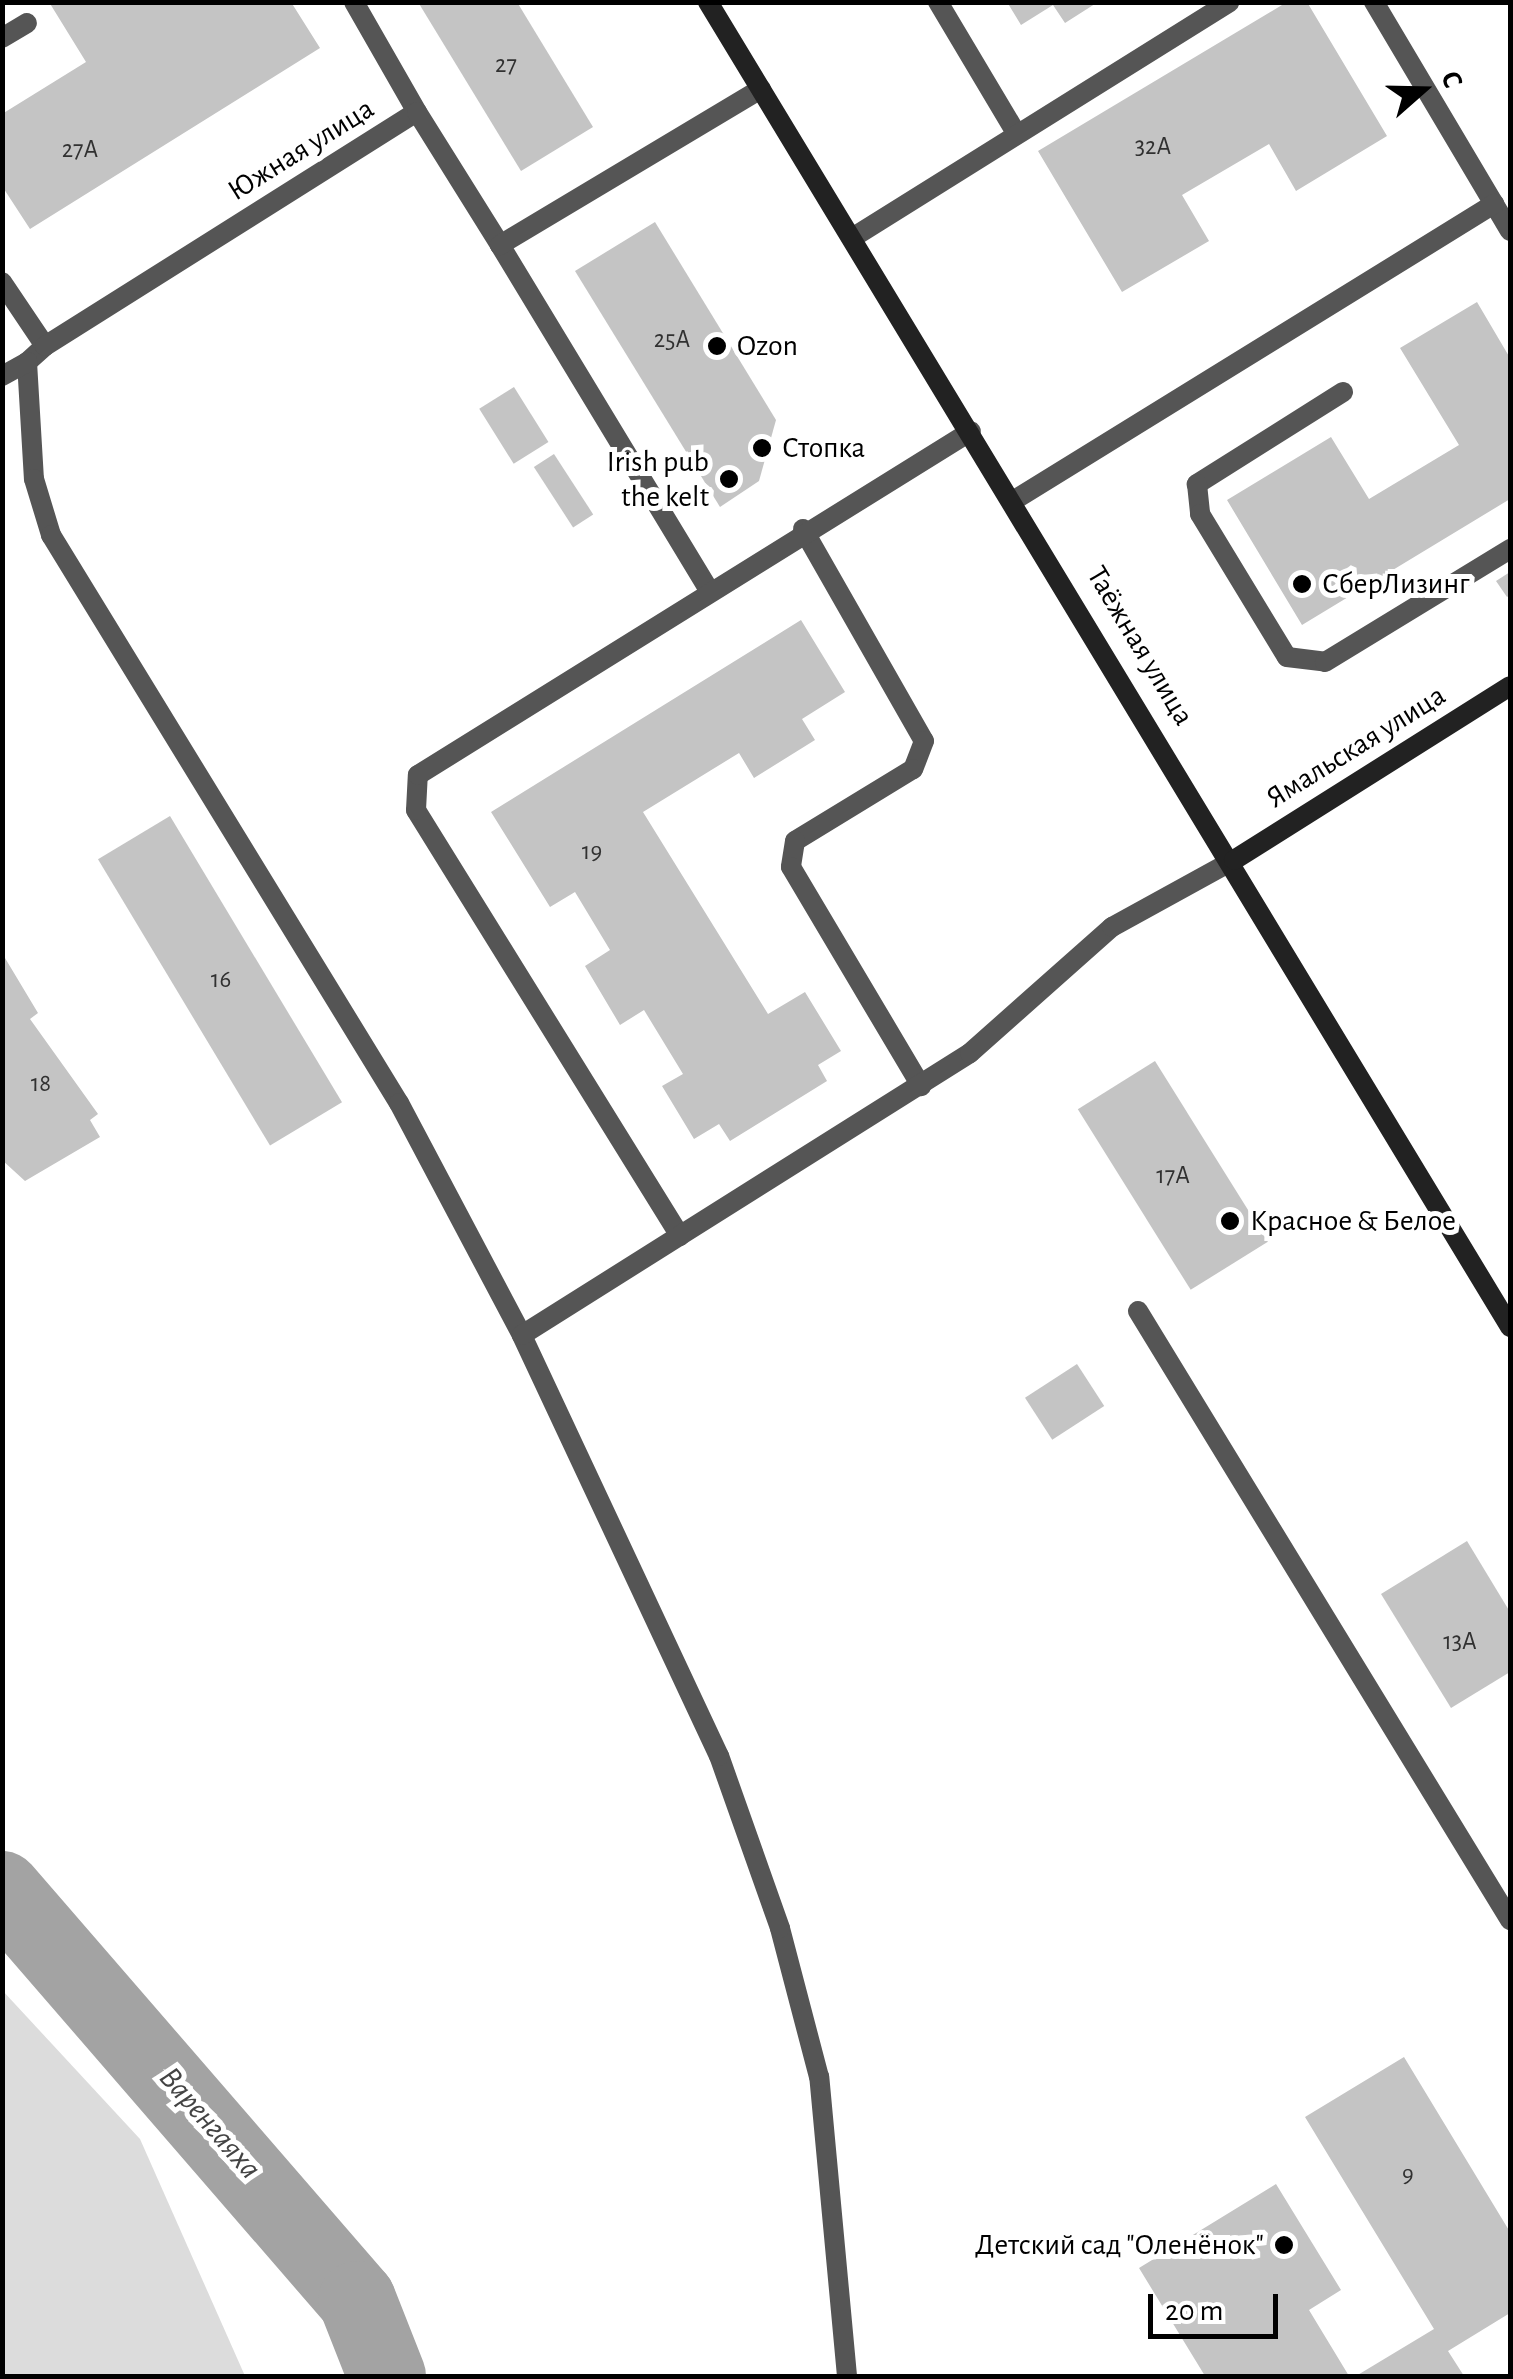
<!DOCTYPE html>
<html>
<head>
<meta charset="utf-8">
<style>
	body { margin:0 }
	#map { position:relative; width:1513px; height:2379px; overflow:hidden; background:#fff; font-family:"Alegreya Sans",sans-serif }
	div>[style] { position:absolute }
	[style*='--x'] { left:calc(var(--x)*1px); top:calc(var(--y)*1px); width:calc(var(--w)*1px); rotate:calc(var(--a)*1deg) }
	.green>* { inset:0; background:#dcdcdc }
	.river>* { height:78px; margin:-39px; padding:0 39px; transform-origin:39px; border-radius:39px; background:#a3a3a3 }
	.building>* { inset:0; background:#c4c4c4; transform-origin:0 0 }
	.lane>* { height:20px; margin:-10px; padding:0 10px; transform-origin:10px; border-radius:10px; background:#555 }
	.street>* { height:20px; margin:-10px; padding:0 10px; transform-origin:10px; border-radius:10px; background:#555 }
	.secondary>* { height:20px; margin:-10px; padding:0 10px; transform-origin:10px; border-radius:10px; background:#222 }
	.dots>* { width:28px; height:28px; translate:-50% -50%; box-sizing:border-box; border:5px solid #fff; border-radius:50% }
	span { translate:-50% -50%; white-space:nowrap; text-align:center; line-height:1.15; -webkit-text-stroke:10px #fff; paint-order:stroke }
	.number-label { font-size:25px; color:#313131 }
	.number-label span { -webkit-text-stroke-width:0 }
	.street-label { font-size:30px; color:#000 }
	.poi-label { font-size:30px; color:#000 }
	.left { translate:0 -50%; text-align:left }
	.right { translate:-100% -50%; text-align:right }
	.water-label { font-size:32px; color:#444; font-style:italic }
	.frame { position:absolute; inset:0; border:5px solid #000; pointer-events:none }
	.north { position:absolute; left:1373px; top:40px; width:100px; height:100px; -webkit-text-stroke:8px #fff; paint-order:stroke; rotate:70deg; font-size:28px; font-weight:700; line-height:40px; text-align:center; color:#000 }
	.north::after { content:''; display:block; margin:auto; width:35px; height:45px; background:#000; clip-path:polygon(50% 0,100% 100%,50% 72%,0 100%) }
	.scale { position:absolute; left:1148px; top:2294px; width:130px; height:45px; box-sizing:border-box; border:5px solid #000; border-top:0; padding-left:12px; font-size:30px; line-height:35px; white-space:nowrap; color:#000; -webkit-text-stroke:8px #fff; paint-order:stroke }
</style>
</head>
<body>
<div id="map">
	<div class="green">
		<i style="clip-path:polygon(2px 1990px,140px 2139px,245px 2376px,3px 2376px)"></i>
	</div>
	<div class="river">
		<i style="--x:2;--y:1890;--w:542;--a:49.11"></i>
		<i style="--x:357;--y:2300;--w:82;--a:68.5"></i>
	</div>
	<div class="building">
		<i style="clip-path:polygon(49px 2px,291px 2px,320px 48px,30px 229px,2px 186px,2px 114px,86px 62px)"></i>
		<i style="clip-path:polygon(418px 2px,517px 2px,593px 127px,521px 171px)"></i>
		<i style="clip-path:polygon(1007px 2px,1098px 2px,1065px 23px,1053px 5px,1021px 25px)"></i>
		<i style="clip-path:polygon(1287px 2px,1307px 2px,1387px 136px,1296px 191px,1269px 144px,1182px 195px,1209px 241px,1122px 292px,1038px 151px)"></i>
		<i style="clip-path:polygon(655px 222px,776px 420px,759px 481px,720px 507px,575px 271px)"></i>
		<i style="clip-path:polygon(1477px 302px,1510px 358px,1510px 499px,1302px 625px,1227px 500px,1331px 437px,1369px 499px,1459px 445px,1400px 348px)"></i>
		<i style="left:514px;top:387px;width:65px;height:41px;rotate:58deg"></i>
		<i style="left:554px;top:454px;width:72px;height:24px;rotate:57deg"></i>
		<i style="clip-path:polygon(1510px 572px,1510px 595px,1507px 597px,1496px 581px)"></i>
		<i style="clip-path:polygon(801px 620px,845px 692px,802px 719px,815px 740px,754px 778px,739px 753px,643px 812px,768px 1014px,805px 992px,841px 1051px,818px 1065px,827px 1081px,730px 1141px,719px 1124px,694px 1139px,662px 1086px,683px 1074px,644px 1010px,620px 1025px,585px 966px,610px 950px,575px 892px,550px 907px,491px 812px)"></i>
		<i style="left:170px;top:816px;width:334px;height:84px;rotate:59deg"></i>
		<i style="clip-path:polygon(2px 953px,38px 1013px,30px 1019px,98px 1114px,90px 1120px,100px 1137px,25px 1181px,2px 1160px)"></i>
		<i style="left:1155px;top:1061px;width:213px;height:91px;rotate:58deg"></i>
		<i style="left:1077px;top:1364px;width:50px;height:62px;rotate:57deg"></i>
		<i style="clip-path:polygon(1467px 1541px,1510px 1612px,1510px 1672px,1451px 1708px,1381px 1594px)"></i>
		<i style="clip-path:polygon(1404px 2057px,1510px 2232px,1510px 2313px,1448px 2351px,1464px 2376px,1356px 2376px,1434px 2329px,1305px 2117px)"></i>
		<i style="clip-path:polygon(1276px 2184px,1341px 2290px,1309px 2310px,1349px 2376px,1205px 2376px,1139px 2268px)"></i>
	</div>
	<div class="lane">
		<i style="--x:354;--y:2;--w:127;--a:60.2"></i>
		<i style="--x:938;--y:2;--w:150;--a:59.2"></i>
		<i style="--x:1374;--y:2;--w:266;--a:59.3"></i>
		<i style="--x:2;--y:38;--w:29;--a:-31"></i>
		<i style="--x:852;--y:238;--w:445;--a:-32"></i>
		<i style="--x:500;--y:245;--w:401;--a:58.8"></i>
		<i style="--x:45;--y:346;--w:24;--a:138"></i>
		<i style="--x:27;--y:362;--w:117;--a:86.6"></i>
		<i style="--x:34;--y:479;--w:59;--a:73.1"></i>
		<i style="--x:51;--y:535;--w:666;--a:58.51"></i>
		<i style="--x:399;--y:1103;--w:263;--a:62.1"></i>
		<i style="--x:2;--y:376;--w:29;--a:-29"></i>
		<i style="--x:1343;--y:392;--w:173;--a:147.8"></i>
		<i style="--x:1197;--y:484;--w:30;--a:84"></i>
		<i style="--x:1200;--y:514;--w:167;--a:58.7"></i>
		<i style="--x:1287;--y:657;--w:38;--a:7"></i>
		<i style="--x:1325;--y:662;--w:217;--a:-31.4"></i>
		<i style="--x:1016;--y:499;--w:562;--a:-31.68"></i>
		<i style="--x:803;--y:529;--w:244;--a:60.3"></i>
		<i style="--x:924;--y:741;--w:30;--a:111"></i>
		<i style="--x:913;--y:769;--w:138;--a:148.6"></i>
		<i style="--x:795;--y:841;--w:26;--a:99"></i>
		<i style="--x:791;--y:867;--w:255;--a:59.3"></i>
		<i style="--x:680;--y:1236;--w:501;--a:-121.79"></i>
		<i style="--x:416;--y:810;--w:35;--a:-87"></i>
		<i style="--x:418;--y:775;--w:651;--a:-31.88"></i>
		<i style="--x:1138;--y:1311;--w:714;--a:58.58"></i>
		<i style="--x:847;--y:2376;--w:300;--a:-95.3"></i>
		<i style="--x:819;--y:2077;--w:154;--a:-104.7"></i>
		<i style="--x:780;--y:1928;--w:182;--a:-109.5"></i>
		<i style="--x:719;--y:1756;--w:465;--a:-115.1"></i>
		<i style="--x:522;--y:1335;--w:529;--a:-32.19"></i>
		<i style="--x:970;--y:1053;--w:190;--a:-41.6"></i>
		<i style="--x:1112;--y:927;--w:139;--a:-28.8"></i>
	</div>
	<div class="street">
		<i style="--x:2;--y:282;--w:77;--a:56.1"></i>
		<i style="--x:45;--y:346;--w:439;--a:-32.2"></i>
		<i style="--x:417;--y:112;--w:157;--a:58"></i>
		<i style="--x:500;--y:245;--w:304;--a:-30.9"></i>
	</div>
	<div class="secondary">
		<i style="--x:708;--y:2;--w:1549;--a:58.81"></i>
		<i style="--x:1234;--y:860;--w:326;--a:-32.2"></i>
	</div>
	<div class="dots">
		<i style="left:717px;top:346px;background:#000"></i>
		<i style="left:762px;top:448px;background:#000"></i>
		<i style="left:729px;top:479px;background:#000"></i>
		<i style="left:1302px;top:584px;background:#000"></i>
		<i style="left:1230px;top:1221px;background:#000"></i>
		<i style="left:1284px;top:2245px;background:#000"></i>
	</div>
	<div class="number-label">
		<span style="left:506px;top:65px">27</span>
		<span style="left:1153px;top:147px">32А</span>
		<span style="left:80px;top:150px">27А</span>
		<span style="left:672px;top:340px">25А</span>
		<span style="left:592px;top:852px">19</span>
		<span style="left:221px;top:980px">16</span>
		<span style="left:41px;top:1084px">18</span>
		<span style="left:1173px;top:1176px">17А</span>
		<span style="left:1460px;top:1642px">13А</span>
		<span style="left:1408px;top:2175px">9</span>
	</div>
	<div class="street-label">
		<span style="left:301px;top:150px;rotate:-32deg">Южная улица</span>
		<span style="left:1140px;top:646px;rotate:59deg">Таёжная улица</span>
		<span style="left:1356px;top:747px;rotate:-32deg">Ямальская улица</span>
	</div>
	<div class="poi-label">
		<span class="left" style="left:737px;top:346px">Ozon</span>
		<span class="left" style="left:782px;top:448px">Стопка</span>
		<span class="right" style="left:709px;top:479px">Irish pub<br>the kelt</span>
		<span class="left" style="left:1322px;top:584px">СберЛизинг</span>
		<span class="left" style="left:1250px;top:1221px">Красное &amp; Белое</span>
		<span class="right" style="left:1264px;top:2245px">Детский сад "Оленёнок"</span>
	</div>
	<div class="water-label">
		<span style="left:210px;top:2123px;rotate:49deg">Варенгаяха</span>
	</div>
	<div class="frame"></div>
	<div class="north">С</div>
	<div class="scale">20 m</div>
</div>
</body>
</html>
